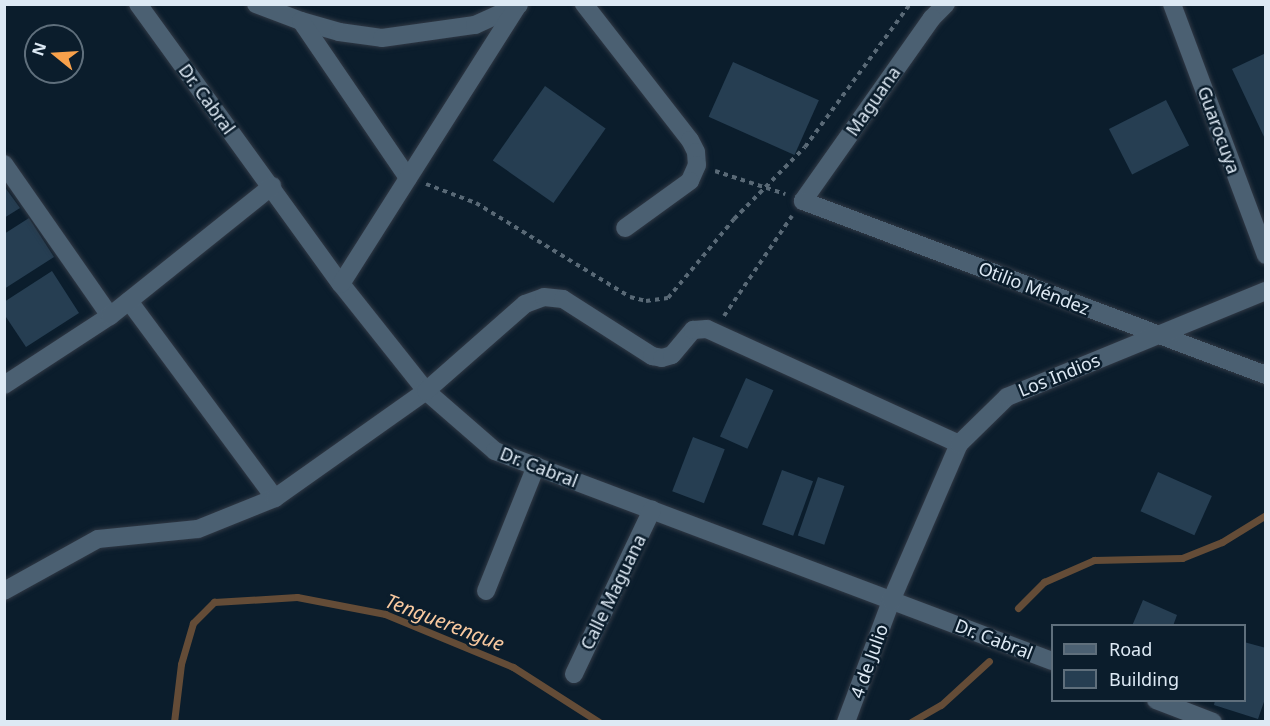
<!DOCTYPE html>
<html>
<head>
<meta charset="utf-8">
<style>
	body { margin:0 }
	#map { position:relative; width:1270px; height:726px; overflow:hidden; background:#0b1d2c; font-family:"Noto Sans",sans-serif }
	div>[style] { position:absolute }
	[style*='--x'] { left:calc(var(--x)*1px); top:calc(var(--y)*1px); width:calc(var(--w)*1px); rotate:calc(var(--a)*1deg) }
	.stream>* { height:7px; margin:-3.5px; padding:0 3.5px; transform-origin:3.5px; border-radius:3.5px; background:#644c37 }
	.building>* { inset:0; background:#263e52; transform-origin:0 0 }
	.path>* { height:4px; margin-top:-2px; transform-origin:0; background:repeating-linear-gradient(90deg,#596976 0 4.5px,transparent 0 9px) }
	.roads { filter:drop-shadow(0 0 2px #313945) drop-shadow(0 0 2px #313945) }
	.minor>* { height:18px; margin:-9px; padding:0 9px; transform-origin:9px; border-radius:9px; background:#4b6072 }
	span { translate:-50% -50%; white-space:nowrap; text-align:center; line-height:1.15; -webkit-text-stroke:5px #0b1d2c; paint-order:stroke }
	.street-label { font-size:18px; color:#dde9f4 }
	.water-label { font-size:20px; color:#f8c9a0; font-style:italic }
	.frame { position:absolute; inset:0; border:6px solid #dde9f4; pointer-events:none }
	.legend { position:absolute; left:1051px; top:624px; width:195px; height:78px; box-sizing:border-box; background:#0b1d2c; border:2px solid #5f6f7c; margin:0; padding:8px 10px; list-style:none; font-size:18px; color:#dde9f4 }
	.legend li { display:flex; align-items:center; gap:12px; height:30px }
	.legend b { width:30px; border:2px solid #5f6f7c }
	.north { position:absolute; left:24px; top:24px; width:60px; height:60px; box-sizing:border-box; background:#0b1d2c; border:2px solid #5f6f7c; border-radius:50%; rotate:288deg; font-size:16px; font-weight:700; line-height:24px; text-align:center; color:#dde9f4 }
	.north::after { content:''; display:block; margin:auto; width:21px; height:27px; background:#f8a14b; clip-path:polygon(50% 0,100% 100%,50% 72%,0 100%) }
</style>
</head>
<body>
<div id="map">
	<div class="stream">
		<i style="--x:1018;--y:608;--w:37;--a:-45"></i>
		<i style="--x:1044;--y:582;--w:55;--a:-23.7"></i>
		<i style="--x:1094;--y:560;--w:88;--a:-1.3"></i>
		<i style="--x:1182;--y:558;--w:43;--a:-21.8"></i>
		<i style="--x:1222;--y:542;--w:52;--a:-31.5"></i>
		<i style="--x:174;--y:722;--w:58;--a:-83.1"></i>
		<i style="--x:181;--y:664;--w:43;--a:-73.7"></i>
		<i style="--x:193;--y:623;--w:30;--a:-45"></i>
		<i style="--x:214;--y:602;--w:83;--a:-3.4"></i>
		<i style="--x:297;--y:597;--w:90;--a:10.9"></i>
		<i style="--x:385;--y:614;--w:139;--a:22.5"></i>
		<i style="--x:513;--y:667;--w:102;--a:32.6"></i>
		<i style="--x:911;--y:722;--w:34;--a:-30"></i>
		<i style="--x:941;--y:705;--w:65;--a:-42.5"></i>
	</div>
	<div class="building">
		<i style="clip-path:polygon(1266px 53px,1266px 141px,1232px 69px)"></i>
		<i style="left:733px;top:62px;width:94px;height:60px;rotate:24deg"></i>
		<i style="left:545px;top:86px;width:74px;height:91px;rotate:35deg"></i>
		<i style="left:1166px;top:100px;width:51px;height:64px;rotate:63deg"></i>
		<i style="clip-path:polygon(4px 186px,20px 208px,4px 218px)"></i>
		<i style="clip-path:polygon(29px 218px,54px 257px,4px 289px,4px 234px)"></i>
		<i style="clip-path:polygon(52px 271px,79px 313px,26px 347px,4px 314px,4px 302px)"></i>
		<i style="left:746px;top:378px;width:30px;height:64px;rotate:24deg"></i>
		<i style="left:693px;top:437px;width:34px;height:58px;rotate:21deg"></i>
		<i style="left:782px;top:470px;width:33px;height:58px;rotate:20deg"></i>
		<i style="left:1158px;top:472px;width:59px;height:43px;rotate:24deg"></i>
		<i style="left:818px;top:477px;width:28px;height:62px;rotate:19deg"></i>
		<i style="clip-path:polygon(1143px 600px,1177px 615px,1173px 626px,1132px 626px)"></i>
		<i style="clip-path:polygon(1244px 642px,1266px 648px,1266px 696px,1258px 719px,1214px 705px,1215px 700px,1244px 700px)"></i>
	</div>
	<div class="path">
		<i style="--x:715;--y:171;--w:74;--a:18.2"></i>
		<i style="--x:426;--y:184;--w:53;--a:20.8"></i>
		<i style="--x:476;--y:203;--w:180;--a:31.4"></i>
		<i style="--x:630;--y:297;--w:16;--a:14"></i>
		<i style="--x:646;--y:301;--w:22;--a:-8"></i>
		<i style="--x:668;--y:298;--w:103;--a:-50.1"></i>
		<i style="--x:734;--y:219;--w:101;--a:-45.4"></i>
		<i style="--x:805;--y:147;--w:177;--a:-53.7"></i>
		<i style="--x:724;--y:316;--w:121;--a:-55.8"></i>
	</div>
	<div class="roads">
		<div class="minor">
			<i style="--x:138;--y:4;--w:346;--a:54.1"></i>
			<i style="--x:341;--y:284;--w:137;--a:51.5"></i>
			<i style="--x:426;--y:391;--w:91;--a:41"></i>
			<i style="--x:495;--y:451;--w:595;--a:20.66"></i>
			<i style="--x:256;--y:4;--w:48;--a:20.7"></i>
			<i style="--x:301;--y:21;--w:40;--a:16"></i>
			<i style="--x:339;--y:32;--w:43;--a:7.9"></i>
			<i style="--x:382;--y:38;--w:94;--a:-8"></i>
			<i style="--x:475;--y:25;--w:48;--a:-24.4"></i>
			<i style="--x:584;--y:4;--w:172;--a:52.1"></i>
			<i style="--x:690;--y:140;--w:13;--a:63"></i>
			<i style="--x:696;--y:152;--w:13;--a:86"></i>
			<i style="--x:697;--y:165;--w:17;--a:114"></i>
			<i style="--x:690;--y:181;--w:80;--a:144.1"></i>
			<i style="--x:946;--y:4;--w:20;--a:135"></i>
			<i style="--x:932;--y:18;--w:224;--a:125.2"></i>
			<i style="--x:803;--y:201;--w:495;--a:20.6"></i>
			<i style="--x:1172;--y:4;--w:268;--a:69.5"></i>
			<i style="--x:301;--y:21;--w:190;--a:55.7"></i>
			<i style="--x:4;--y:164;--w:185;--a:55.1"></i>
			<i style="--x:341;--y:284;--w:332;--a:-57.6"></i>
			<i style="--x:129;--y:301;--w:245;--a:53.5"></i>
			<i style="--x:4;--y:385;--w:126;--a:-33.1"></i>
			<i style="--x:110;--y:316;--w:208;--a:-38.7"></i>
			<i style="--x:4;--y:591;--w:107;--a:-29"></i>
			<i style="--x:98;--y:539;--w:100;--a:-5.7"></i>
			<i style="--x:198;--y:529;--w:83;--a:-21.9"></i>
			<i style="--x:275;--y:498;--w:185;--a:-35.3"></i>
			<i style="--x:426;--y:391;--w:132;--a:-41.3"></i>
			<i style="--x:525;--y:304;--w:20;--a:-20"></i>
			<i style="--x:544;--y:297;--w:19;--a:6"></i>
			<i style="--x:563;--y:299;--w:106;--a:32.6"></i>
			<i style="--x:652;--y:356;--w:10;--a:11"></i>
			<i style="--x:662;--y:358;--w:10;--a:-17"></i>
			<i style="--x:672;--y:355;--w:33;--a:-50"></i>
			<i style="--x:693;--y:330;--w:14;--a:-4"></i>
			<i style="--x:707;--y:329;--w:277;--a:24.5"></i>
			<i style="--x:486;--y:591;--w:135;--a:-68.2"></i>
			<i style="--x:574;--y:674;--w:182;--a:-64.6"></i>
			<i style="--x:1156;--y:700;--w:61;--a:21.1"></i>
			<i style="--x:846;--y:722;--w:129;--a:-69.6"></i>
			<i style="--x:891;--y:601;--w:171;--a:-66.6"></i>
			<i style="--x:959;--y:444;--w:67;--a:-44.4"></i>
			<i style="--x:1007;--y:397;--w:280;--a:-22.3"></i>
		</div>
	</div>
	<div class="street-label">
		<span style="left:207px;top:99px;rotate:54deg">Dr. Cabral</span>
		<span style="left:873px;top:101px;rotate:-55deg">Maguana</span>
		<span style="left:1219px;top:130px;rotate:70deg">Guarocuya</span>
		<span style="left:1034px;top:288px;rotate:21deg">Otilio Méndez</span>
		<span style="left:1059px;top:375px;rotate:-22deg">Los Indios</span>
		<span style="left:539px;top:467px;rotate:21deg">Dr. Cabral</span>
		<span style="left:613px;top:592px;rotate:-64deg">Calle Maguana</span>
		<span style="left:994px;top:639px;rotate:21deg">Dr. Cabral</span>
		<span style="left:869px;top:661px;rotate:-70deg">4 de Julio</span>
	</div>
	<div class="water-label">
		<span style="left:445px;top:622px;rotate:21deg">Tenguerengue</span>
	</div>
	<div class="frame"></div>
	<ul class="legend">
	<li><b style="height:8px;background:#4b6072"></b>Road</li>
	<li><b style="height:16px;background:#263e52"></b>Building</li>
	</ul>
	<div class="north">N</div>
</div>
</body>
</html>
